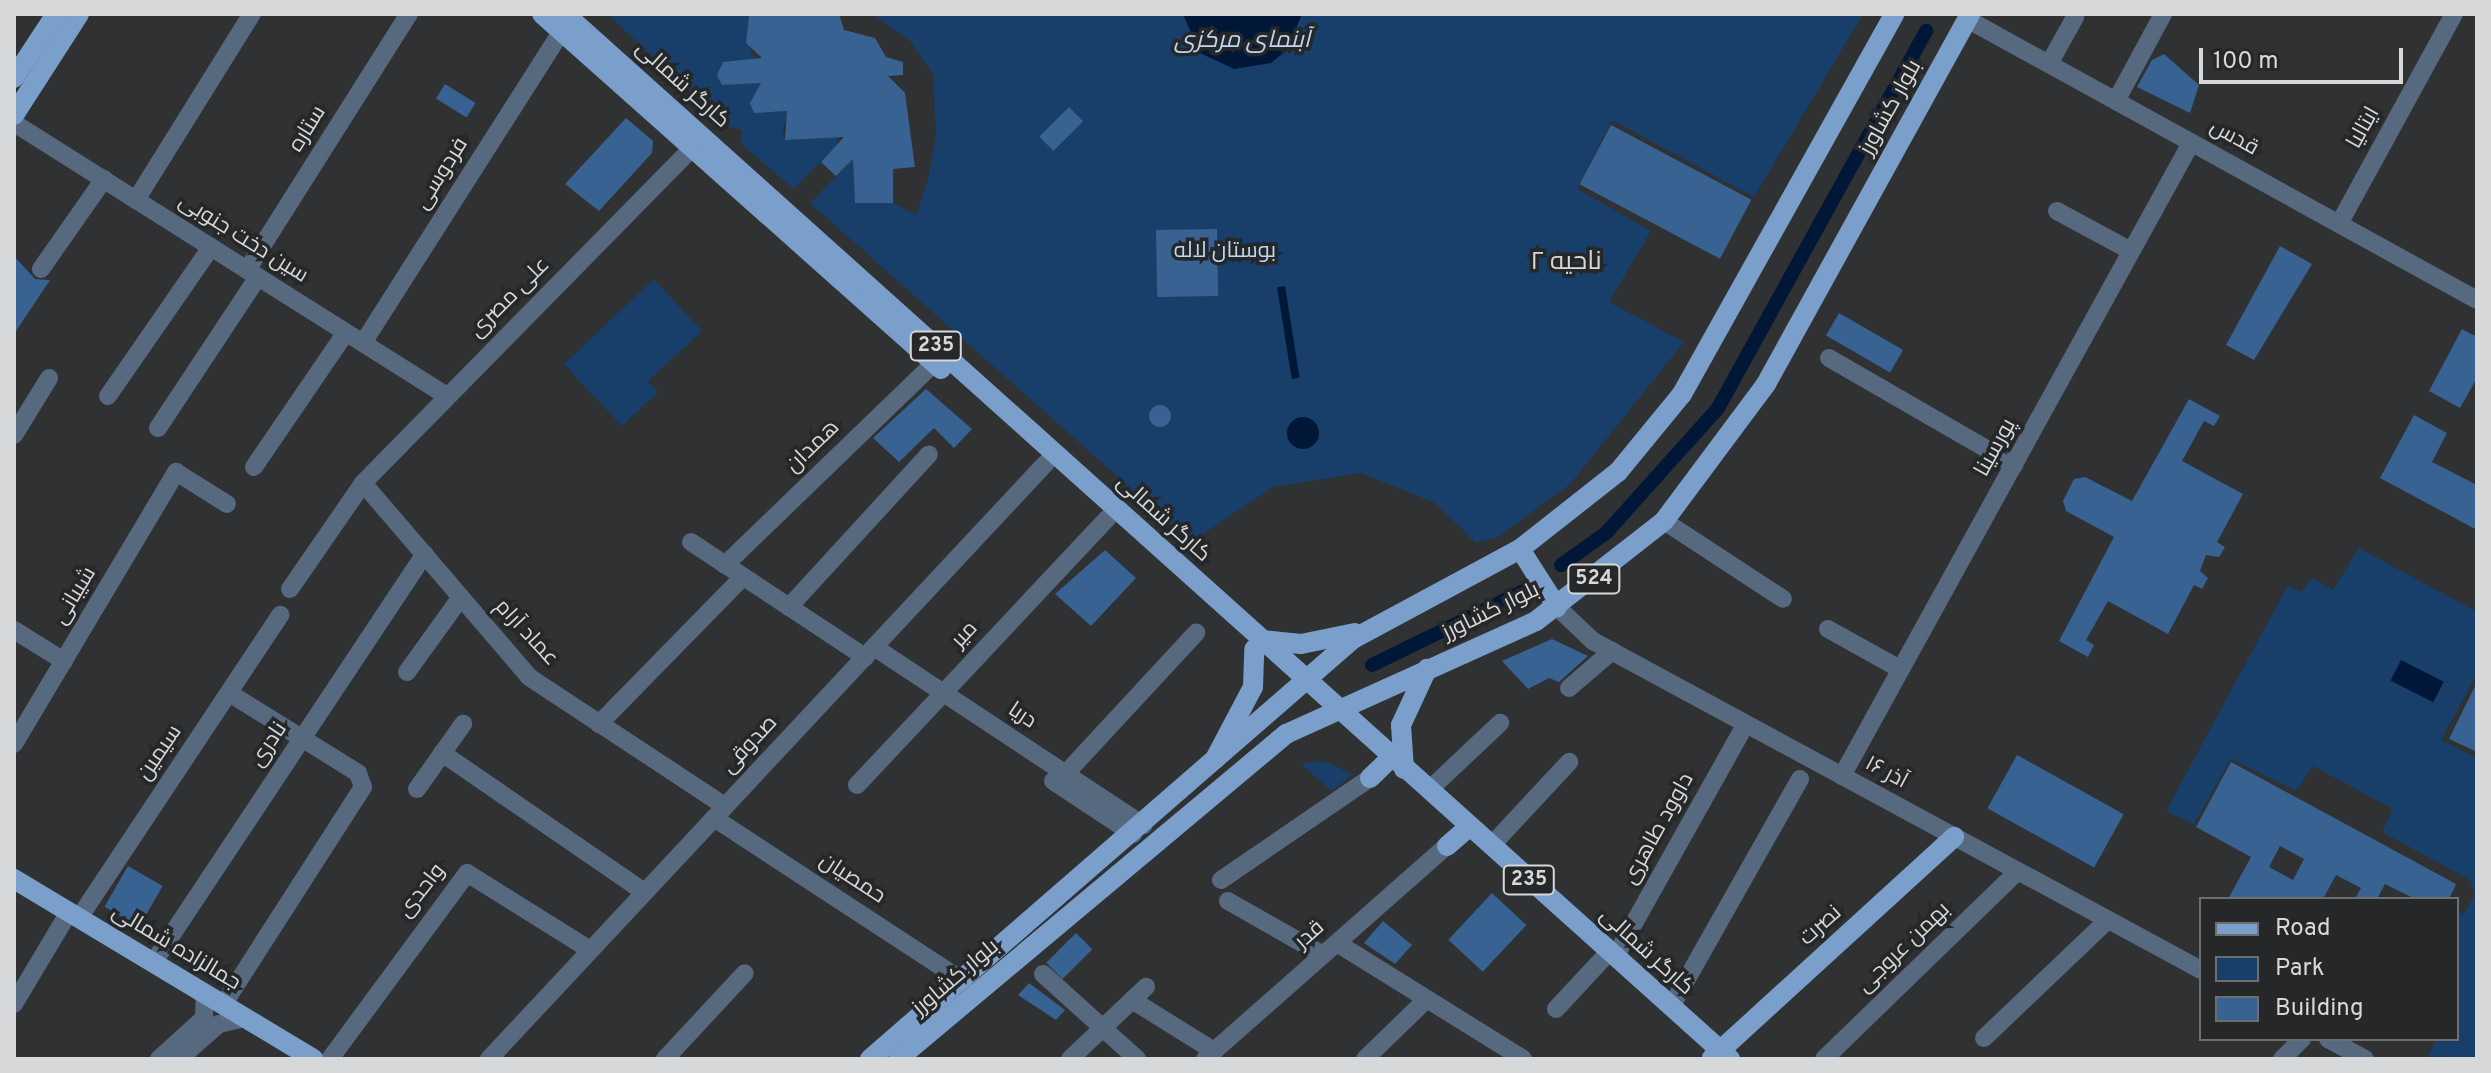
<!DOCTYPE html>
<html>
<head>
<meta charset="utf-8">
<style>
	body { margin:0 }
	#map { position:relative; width:2491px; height:1073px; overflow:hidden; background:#2f3133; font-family:Overpass,Cairo,sans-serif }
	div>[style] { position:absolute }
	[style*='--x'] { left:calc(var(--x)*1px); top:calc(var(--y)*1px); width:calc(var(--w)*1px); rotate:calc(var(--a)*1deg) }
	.green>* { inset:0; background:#173f6a }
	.water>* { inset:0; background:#001738; transform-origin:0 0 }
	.round { border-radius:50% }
	.canal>* { height:14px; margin:-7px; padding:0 7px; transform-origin:7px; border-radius:7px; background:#001738 }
	.building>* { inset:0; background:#386292; transform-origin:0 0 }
	.minor>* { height:18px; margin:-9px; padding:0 9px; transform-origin:9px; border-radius:9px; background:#57697e }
	.major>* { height:20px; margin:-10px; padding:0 10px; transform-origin:10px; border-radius:10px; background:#7a9fcb }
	span { translate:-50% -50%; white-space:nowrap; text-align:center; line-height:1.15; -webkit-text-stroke:7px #252729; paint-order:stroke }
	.shield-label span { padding:2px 6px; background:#252729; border:2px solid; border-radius:6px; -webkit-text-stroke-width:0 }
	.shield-label { font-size:20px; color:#d7d8da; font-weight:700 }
	.street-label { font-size:22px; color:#d7d8da }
	.park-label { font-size:22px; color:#bfd7f4 }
	.water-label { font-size:24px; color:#bdd5f2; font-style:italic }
	.quarter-label { font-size:26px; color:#d7d8da }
	.frame { position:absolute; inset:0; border:16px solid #d7d8da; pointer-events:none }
	.legend { position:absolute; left:2199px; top:897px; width:260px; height:144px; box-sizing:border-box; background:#252729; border:2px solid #6c6e70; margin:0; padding:10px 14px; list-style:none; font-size:24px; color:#d7d8da }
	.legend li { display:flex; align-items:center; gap:16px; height:40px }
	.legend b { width:40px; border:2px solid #6c6e70 }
	.scale { position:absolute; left:2199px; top:48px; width:204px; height:36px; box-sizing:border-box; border:4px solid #d7d8da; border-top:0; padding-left:10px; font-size:24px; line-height:28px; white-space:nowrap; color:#d7d8da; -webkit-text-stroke:6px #252729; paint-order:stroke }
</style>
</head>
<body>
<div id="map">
	<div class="green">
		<i style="clip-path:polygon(608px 14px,757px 14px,747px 28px,751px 54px,759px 59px,722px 77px,722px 85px,760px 83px,754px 112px,791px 111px,782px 129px,785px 140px,837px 137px,838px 144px,794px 189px,741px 144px,742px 130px,729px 127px,730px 116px,717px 116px,717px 104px,704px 106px,704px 92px,676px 81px,676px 69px,664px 68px)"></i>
		<i style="clip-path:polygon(872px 14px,1863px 14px,1754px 197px,1612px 120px,1577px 189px,1651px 231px,1609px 302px,1684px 342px,1570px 484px,1498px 537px,1476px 543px,1435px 503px,1361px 473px,1273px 487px,1191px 542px,810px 203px,853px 159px,855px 203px,893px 203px,916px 215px,928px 180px,936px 133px,933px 74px,910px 41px)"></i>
		<i style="clip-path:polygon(654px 279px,702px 331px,648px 381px,658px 392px,622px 426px,564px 364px)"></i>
		<i style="clip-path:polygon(2359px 548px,2477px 612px,2477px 674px,2441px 740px,2477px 758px,2477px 1059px,2428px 1056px,2437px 1039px,2457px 1039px,2457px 911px,2464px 914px,2475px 894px,2470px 880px,2382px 832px,2393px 809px,2313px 766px,2296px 791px,2231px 759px,2194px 824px,2166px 811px,2288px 585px,2301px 592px,2312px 578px,2333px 590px)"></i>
		<i style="clip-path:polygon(1320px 761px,1330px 763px,1352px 775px,1332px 791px,1301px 764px)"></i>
	</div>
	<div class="water">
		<i style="clip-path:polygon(1183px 14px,1302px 14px,1287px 50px,1271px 63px,1234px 69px,1200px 53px)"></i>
		<i style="left:1285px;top:286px;width:93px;height:8px;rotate:81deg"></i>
		<i class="round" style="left:1287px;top:417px;width:32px;height:32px"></i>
		<i style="left:2401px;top:660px;width:48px;height:23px;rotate:27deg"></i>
	</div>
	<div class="canal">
		<i style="--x:1561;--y:565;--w:55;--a:-35.4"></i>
		<i style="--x:1606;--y:533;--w:168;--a:-48.1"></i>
		<i style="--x:1718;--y:408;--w:431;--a:-61.1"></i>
		<i style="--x:1372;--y:665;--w:169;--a:-26"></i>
	</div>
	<div class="building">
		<i style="clip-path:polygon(839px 14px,844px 30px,875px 38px,886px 57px,903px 62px,903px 75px,888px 76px,905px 93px,915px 167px,893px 169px,893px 203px,855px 203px,853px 159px,836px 176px,821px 162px,844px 137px,785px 140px,787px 111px,754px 113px,750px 103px,761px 83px,722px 85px,717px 75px,723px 62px,762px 58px,746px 43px,749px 16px)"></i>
		<i style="clip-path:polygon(2164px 54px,2199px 85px,2190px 113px,2137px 87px,2152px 60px)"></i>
		<i style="left:445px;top:84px;width:36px;height:17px;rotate:32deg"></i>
		<i style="left:1069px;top:107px;width:20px;height:42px;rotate:45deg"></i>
		<i style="clip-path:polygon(626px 118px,653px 141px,652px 153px,599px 211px,565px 184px)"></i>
		<i style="left:1611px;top:125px;width:159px;height:67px;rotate:28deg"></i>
		<i style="left:1217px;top:229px;width:67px;height:61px;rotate:89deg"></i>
		<i style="clip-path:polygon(2280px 246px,2312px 264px,2254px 360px,2226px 345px)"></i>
		<i style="clip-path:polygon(14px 256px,35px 279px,50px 280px,14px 334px)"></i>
		<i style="left:1839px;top:313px;width:74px;height:26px;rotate:30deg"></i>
		<i style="clip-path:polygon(2462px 329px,2477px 337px,2477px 378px,2460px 408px,2429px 391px)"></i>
		<i style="clip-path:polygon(926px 389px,972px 429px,954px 448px,934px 428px,899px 462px,873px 438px)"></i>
		<i style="clip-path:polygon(2189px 399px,2220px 416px,2214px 426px,2204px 421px,2182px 461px,2243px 494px,2217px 542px,2225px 547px,2219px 557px,2206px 555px,2200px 571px,2208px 578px,2202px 589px,2194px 585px,2168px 634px,2108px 601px,2086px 640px,2094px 645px,2088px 657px,2059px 641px,2114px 537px,2066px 511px,2063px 501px,2074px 479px,2085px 477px,2132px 501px)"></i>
		<i class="round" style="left:1149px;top:405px;width:22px;height:22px"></i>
		<i style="clip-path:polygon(2414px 415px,2447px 433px,2432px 462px,2477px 485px,2477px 530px,2380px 478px)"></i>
		<i style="clip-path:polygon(1105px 550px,1136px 578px,1091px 626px,1055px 594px)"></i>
		<i style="clip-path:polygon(1552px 639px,1588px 656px,1559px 682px,1549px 678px,1528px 689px,1502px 661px)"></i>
		<i style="clip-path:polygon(2477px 682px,2477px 752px,2449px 739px)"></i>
		<i style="left:2017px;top:755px;width:122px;height:61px;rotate:29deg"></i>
		<i style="clip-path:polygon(evenodd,2231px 762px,2456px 884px,2449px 899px,2415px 899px,2385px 884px,2377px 899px,2355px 899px,2361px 888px,2336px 875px,2323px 899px,2228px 899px,2251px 857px,2196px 827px,2231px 762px,2280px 846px,2304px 859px,2293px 880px,2269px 867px,2280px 846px)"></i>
		<i style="left:128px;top:866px;width:40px;height:47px;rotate:30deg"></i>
		<i style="left:1492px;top:893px;width:47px;height:64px;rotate:43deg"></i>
		<i style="clip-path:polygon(1383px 921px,1412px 945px,1395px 964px,1364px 943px)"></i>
		<i style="left:1076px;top:933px;width:23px;height:42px;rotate:45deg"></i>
		<i style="clip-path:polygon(1029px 983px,1065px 1010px,1056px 1020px,1018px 995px)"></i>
	</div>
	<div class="minor">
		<i style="--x:1967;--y:19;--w:582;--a:28.85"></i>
		<i style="--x:2049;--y:64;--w:54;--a:-61"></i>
		<i style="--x:2116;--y:101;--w:99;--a:-61.6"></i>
		<i style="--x:14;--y:123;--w:512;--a:32.23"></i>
		<i style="--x:136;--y:200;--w:219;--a:-58.1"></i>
		<i style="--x:2057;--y:211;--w:84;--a:28.4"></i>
		<i style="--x:2339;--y:224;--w:239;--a:-61.3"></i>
		<i style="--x:41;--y:269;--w:110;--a:-55"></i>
		<i style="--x:247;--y:270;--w:303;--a:-57.7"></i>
		<i style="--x:363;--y:343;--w:370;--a:-57.5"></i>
		<i style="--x:1829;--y:358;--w:214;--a:30"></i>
		<i style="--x:108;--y:396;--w:181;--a:-55.3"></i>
		<i style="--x:158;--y:428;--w:181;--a:-56.5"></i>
		<i style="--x:14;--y:435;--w:67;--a:-58.4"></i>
		<i style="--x:254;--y:467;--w:163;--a:-55.7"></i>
		<i style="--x:363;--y:483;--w:255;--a:49.4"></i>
		<i style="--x:529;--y:677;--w:235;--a:33.4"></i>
		<i style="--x:1664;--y:521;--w:142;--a:33.2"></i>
		<i style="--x:691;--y:542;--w:209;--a:33.5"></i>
		<i style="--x:725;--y:565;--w:291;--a:-44"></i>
		<i style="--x:290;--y:589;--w:129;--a:-55.4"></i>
		<i style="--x:363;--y:483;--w:470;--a:-45.5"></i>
		<i style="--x:789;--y:607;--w:207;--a:-47.5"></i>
		<i style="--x:1557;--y:607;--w:50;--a:43.4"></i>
		<i style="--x:1593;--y:641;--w:691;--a:28.42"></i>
		<i style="--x:1828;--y:629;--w:82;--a:29.1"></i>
		<i style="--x:14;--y:630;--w:59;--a:31.8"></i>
		<i style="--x:874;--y:647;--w:323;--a:33.5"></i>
		<i style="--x:407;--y:672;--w:92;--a:-54.2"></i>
		<i style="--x:1569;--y:688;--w:57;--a:-40.7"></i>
		<i style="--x:599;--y:724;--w:206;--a:-45.6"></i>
		<i style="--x:14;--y:744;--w:317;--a:-59.2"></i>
		<i style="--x:176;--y:472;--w:60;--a:32.1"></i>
		<i style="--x:442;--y:753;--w:245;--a:34.5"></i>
		<i style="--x:1842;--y:776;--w:723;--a:-61.13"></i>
		<i style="--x:1053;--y:781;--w:96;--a:33.5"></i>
		<i style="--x:1057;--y:783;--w:205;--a:-47.2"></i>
		<i style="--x:857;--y:785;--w:366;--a:-46.8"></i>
		<i style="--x:417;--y:789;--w:80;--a:-54.7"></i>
		<i style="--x:1429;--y:790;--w:98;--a:-43.3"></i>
		<i style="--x:714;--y:818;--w:298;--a:33.2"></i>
		<i style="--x:1491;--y:846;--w:115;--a:-47.1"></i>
		<i style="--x:1221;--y:880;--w:181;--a:-34.4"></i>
		<i style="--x:1228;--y:901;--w:109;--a:29.6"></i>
		<i style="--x:79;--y:918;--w:364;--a:-56.4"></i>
		<i style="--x:1337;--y:943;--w:219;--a:31.9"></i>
		<i style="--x:1615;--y:957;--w:267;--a:-60.7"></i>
		<i style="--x:153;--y:963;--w:491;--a:-56.4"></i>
		<i style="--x:1043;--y:974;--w:127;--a:42.1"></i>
		<i style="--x:1132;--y:1000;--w:97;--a:31.9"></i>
		<i style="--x:14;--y:1004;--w:107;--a:-59.1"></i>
		<i style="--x:223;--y:1005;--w:259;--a:-57.3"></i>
		<i style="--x:363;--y:787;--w:15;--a:-110"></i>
		<i style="--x:358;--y:773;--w:152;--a:-148.2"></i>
		<i style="--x:1671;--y:1007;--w:262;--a:-60.5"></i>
		<i style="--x:1556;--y:1009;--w:78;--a:-47.1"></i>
		<i style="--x:1984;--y:1038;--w:171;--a:-43.6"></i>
		<i style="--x:2328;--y:1039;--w:42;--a:28.4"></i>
		<i style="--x:159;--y:1059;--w:61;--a:-42.3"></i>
		<i style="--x:204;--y:1018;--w:24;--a:-88"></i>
		<i style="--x:179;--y:1059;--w:53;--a:-41.2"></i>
		<i style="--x:219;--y:1024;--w:27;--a:-13"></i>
		<i style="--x:330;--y:1059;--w:231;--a:-53.6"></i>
		<i style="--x:467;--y:873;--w:145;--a:32"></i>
		<i style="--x:489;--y:1059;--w:816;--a:-46.94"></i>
		<i style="--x:665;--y:1059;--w:117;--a:-47.1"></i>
		<i style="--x:1070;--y:1059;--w:105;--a:-43.5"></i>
		<i style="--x:1205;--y:1059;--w:322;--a:-41.4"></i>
		<i style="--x:1365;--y:1059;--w:86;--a:-44.1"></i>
		<i style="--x:1824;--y:1059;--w:270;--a:-44.1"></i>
		<i style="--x:2282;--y:1059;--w:28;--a:-45"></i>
	</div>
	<div class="major">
		<i style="--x:542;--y:14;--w:534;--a:41.66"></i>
		<i style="--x:565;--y:14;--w:1565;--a:41.89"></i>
		<i style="--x:14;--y:78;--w:77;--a:-56.7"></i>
		<i style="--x:14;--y:115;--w:120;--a:-57.2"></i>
		<i style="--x:1520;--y:549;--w:69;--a:57.5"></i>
		<i style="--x:1261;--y:640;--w:40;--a:5.7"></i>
		<i style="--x:1301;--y:644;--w:55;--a:-11.5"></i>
		<i style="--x:1215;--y:759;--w:81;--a:-62.2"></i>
		<i style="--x:1253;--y:687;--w:38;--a:-88"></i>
		<i style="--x:1404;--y:769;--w:44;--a:-93.9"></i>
		<i style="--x:1401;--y:725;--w:62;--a:-65.1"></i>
		<i style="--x:1370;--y:778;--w:30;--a:-44"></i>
		<i style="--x:1447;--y:846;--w:29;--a:-41"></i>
		<i style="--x:14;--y:879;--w:349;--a:31"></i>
		<i style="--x:1712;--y:1058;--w:328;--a:-42.4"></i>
		<i style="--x:870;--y:1059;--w:640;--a:-41.01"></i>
		<i style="--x:1353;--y:639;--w:190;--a:-28.3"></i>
		<i style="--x:1520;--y:549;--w:125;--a:-38.2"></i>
		<i style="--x:1618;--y:472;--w:101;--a:-50.6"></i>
		<i style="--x:1682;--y:394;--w:435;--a:-60.8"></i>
		<i style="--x:898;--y:1059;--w:506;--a:-39.95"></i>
		<i style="--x:1286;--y:734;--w:274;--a:-24.3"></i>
		<i style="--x:1536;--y:621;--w:162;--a:-38"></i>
		<i style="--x:1664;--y:521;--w:171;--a:-53.3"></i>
		<i style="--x:1766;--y:384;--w:423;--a:-61.1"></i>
	</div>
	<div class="shield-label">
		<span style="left:936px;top:346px">235</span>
		<span style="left:1594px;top:579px">524</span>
		<span style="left:1529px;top:880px">235</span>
	</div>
	<div class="street-label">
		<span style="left:682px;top:85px;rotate:42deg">کارگر شمالی</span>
		<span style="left:1891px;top:108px;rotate:-61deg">بلوار کشاورز</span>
		<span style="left:2364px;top:128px;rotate:-61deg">ایتالیا</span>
		<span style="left:308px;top:129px;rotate:-58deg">ستاره</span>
		<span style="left:2234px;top:138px;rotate:29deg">قدس</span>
		<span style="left:442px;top:174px;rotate:-58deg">فردوسی</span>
		<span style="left:243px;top:239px;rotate:32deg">سین دخت جنوبی</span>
		<span style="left:510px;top:298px;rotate:-45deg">علی مصری</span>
		<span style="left:813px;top:447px;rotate:-44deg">همدان</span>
		<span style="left:1996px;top:448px;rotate:-61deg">پورسینا</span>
		<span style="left:1163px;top:519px;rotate:42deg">کارگر شمالی</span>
		<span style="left:75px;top:596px;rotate:-59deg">شیبانی</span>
		<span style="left:1491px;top:612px;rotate:-26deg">بلوار کشاورز</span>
		<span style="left:526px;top:633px;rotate:47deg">عماد آرام</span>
		<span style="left:965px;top:635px;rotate:-47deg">میر</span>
		<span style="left:1022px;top:716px;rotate:34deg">دریا</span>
		<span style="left:269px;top:745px;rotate:-56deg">نادری</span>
		<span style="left:750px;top:745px;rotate:-47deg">صدوقی</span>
		<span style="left:160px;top:753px;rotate:-56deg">سیمین</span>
		<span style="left:1886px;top:773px;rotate:28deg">۱۶ آذر</span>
		<span style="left:1659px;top:829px;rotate:-61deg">داوود طاهری</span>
		<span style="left:852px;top:879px;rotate:33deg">حمصیان</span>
		<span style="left:422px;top:891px;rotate:-52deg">واحدی</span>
		<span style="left:1821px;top:926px;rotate:-42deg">نصرت</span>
		<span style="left:1310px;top:935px;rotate:-41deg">قدر</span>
		<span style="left:176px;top:948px;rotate:31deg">جمالزاده شمالی</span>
		<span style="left:1904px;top:948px;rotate:-44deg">بهمن عروجی</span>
		<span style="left:1646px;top:952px;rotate:42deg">کارگر شمالی</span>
		<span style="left:956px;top:978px;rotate:-40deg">بلوار کشاورز</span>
	</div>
	<div class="park-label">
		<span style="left:1225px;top:252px">بوستان لاله</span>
	</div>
	<div class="water-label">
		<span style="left:1242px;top:42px">آبنمای مرکزی</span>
	</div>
	<div class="quarter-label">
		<span style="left:1566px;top:263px">ناحیه ۲</span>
	</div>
	<div class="frame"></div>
	<ul class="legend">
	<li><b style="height:10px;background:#7a9fcb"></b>Road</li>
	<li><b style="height:22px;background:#173f6a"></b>Park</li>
	<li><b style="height:22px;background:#386292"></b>Building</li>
	</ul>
	<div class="scale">100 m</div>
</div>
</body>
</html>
